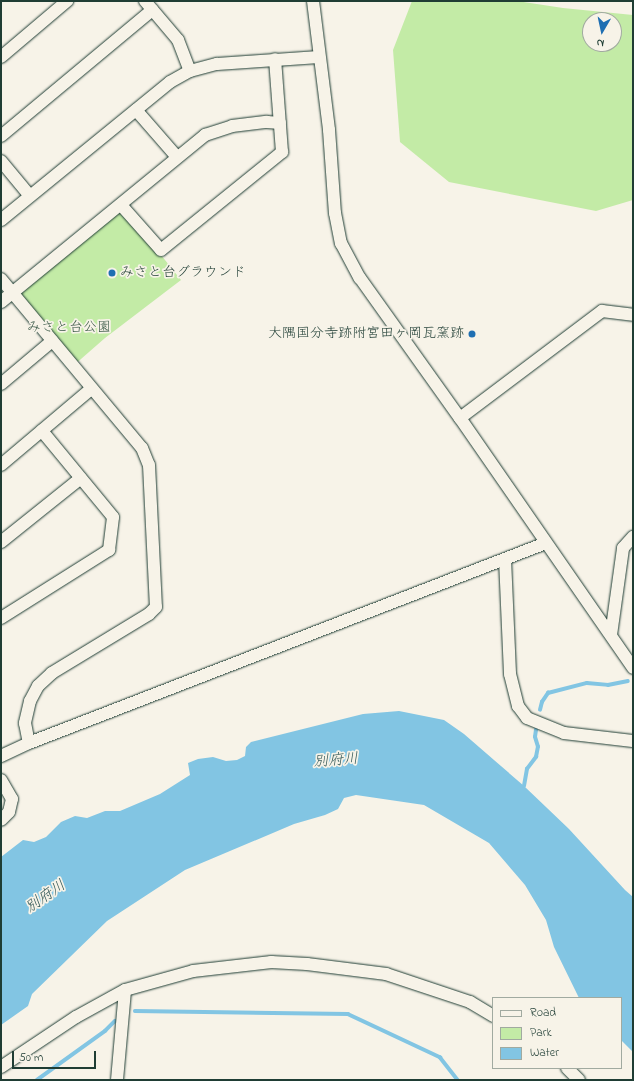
<!DOCTYPE html>
<html>
<head>
<meta charset="utf-8">
<style>
	body { margin:0 }
	#map { position:relative; width:634px; height:1081px; overflow:hidden; background:#f7f3e8; font-family:"Indie Flower","Klee One",sans-serif }
	div>[style] { position:absolute }
	[style*='--x'] { left:calc(var(--x)*1px); top:calc(var(--y)*1px); width:calc(var(--w)*1px); rotate:calc(var(--a)*1deg) }
	.green>* { inset:0; background:#c3eba6 }
	.water>* { inset:0; background:#82c5e3 }
	.stream>* { height:3.5px; margin:-1.75px; padding:0 1.75px; transform-origin:1.75px; border-radius:1.75px; background:#82c5e3 }
	.roads { filter:drop-shadow(0 0 1px #1f3d34) drop-shadow(0 0 1px #1f3d34) }
	.minor>* { height:12px; margin:-6px; padding:0 6px; transform-origin:6px; border-radius:6px; background:#f7f3e8 }
	.dots>* { width:11px; height:11px; translate:-50% -50%; box-sizing:border-box; border:2px solid #f7f3e8; border-radius:50% }
	span { translate:-50% -50%; white-space:nowrap; text-align:center; line-height:1.15; -webkit-text-stroke:3.5px #f7f3e8; paint-order:stroke }
	.poi-label { font-size:14px; color:#1f3d34 }
	.left { translate:0 -50%; text-align:left }
	.right { translate:-100% -50%; text-align:right }
	.park-label { font-size:14px; color:#385745 }
	.water-label { font-size:15px; color:#335857; font-style:italic }
	.frame { position:absolute; inset:0; border:2px solid #1f3d34; pointer-events:none }
	.legend { position:absolute; left:492px; top:997px; width:130px; height:72px; box-sizing:border-box; background:#f7f3e8; border:1px solid #a1aaa0; margin:0; padding:5px 7px; list-style:none; font-size:12px; color:#1f3d34 }
	.legend li { display:flex; align-items:center; gap:8px; height:20px }
	.legend b { width:20px; border:1px solid #a1aaa0 }
	.north { position:absolute; left:582px; top:12px; width:40px; height:40px; box-sizing:border-box; background:#f7f3e8; border:1px solid #a1aaa0; border-radius:50%; rotate:189deg; font-size:11px; font-weight:700; line-height:16px; text-align:center; color:#1f3d34 }
	.north::after { content:''; display:block; margin:auto; width:14px; height:18px; background:#1f6fb2; clip-path:polygon(50% 0,100% 100%,50% 72%,0 100%) }
	.scale { position:absolute; left:12px; top:1051px; width:84px; height:18px; box-sizing:border-box; border:2px solid #1f3d34; border-top:0; padding-left:5px; font-size:12px; line-height:14px; white-space:nowrap; color:#1f3d34; -webkit-text-stroke:3px #f7f3e8; paint-order:stroke }
</style>
</head>
<body>
<div id="map">
	<div class="green">
		<i style="clip-path:polygon(evenodd,412px 1px,517px 1px,563px 8px,633px 15px,633px 200px,596px 211px,449px 182px,400px 142px,393px 50px,412px 1px,590px 20px,614px 20px,614px 44px,590px 44px,590px 20px)"></i>
		<i style="clip-path:polygon(121px 205px,181px 280px,105px 338px,73px 366px,12px 293px)"></i>
	</div>
	<div class="water">
		<i style="clip-path:polygon(399px 711px,444px 720px,464px 734px,524px 786px,569px 829px,625px 890px,633px 897px,633px 1052px,621px 1040px,621px 998px,579px 998px,554px 947px,546px 920px,525px 885px,489px 843px,424px 805px,356px 795px,344px 798px,338px 809px,325px 815px,294px 824px,185px 870px,107px 921px,32px 994px,28px 1006px,1px 1025px,1px 857px,23px 840px,34px 842px,46px 837px,61px 822px,75px 816px,87px 818px,105px 811px,120px 811px,160px 794px,190px 775px,188px 763px,198px 759px,213px 757px,226px 761px,237px 760px,245px 756px,246px 747px,251px 742px,363px 714px)"></i>
	</div>
	<div class="stream">
		<i style="--x:540;--y:710;--w:8;--a:-76"></i>
		<i style="--x:542;--y:702;--w:11;--a:-56"></i>
		<i style="--x:548;--y:693;--w:40;--a:-14.4"></i>
		<i style="--x:587;--y:683;--w:21;--a:5"></i>
		<i style="--x:608;--y:685;--w:20;--a:-11"></i>
		<i style="--x:524;--y:786;--w:17;--a:-80"></i>
		<i style="--x:527;--y:769;--w:15;--a:-53"></i>
		<i style="--x:536;--y:757;--w:10;--a:-79"></i>
		<i style="--x:538;--y:747;--w:10;--a:-107"></i>
		<i style="--x:535;--y:737;--w:7;--a:-82"></i>
		<i style="--x:135;--y:1011;--w:213;--a:0.8"></i>
		<i style="--x:348;--y:1014;--w:102;--a:25.1"></i>
		<i style="--x:440;--y:1057;--w:29;--a:52"></i>
		<i style="--x:37;--y:1080;--w:84;--a:-35.8"></i>
		<i style="--x:105;--y:1031;--w:14;--a:-45"></i>
	</div>
	<div class="roads">
		<div class="minor">
			<i style="--x:145;--y:1;--w:51;--a:49.8"></i>
			<i style="--x:178;--y:40;--w:33;--a:69"></i>
			<i style="--x:313;--y:1;--w:130;--a:82.9"></i>
			<i style="--x:329;--y:130;--w:83;--a:85.9"></i>
			<i style="--x:335;--y:213;--w:31;--a:79"></i>
			<i style="--x:341;--y:243;--w:40;--a:62"></i>
			<i style="--x:360;--y:278;--w:172;--a:54.5"></i>
			<i style="--x:460;--y:418;--w:304;--a:55.3"></i>
			<i style="--x:1;--y:57;--w:87;--a:-40.3"></i>
			<i style="--x:136;--y:110;--w:62;--a:48.9"></i>
			<i style="--x:1;--y:136;--w:197;--a:-39.8"></i>
			<i style="--x:1;--y:161;--w:45;--a:50.4"></i>
			<i style="--x:121;--y:205;--w:60;--a:48.4"></i>
			<i style="--x:161;--y:250;--w:156;--a:-39"></i>
			<i style="--x:282;--y:152;--w:93;--a:-94.3"></i>
			<i style="--x:1;--y:220;--w:218;--a:-39.2"></i>
			<i style="--x:170;--y:82;--w:23;--a:-29"></i>
			<i style="--x:190;--y:71;--w:28;--a:-15"></i>
			<i style="--x:217;--y:64;--w:102;--a:-3.9"></i>
			<i style="--x:1;--y:279;--w:220;--a:50.2"></i>
			<i style="--x:142;--y:448;--w:18;--a:68"></i>
			<i style="--x:149;--y:465;--w:142;--a:87.2"></i>
			<i style="--x:156;--y:607;--w:10;--a:135"></i>
			<i style="--x:149;--y:614;--w:114;--a:148.7"></i>
			<i style="--x:52;--y:673;--w:19;--a:137"></i>
			<i style="--x:38;--y:686;--w:17;--a:118"></i>
			<i style="--x:30;--y:701;--w:23;--a:103"></i>
			<i style="--x:25;--y:723;--w:20;--a:79"></i>
			<i style="--x:1;--y:302;--w:264;--a:-39.3"></i>
			<i style="--x:205;--y:135;--w:28;--a:-18"></i>
			<i style="--x:232;--y:126;--w:35;--a:-7"></i>
			<i style="--x:267;--y:122;--w:13;--a:4"></i>
			<i style="--x:1;--y:384;--w:67;--a:-40.1"></i>
			<i style="--x:460;--y:418;--w:178;--a:-37"></i>
			<i style="--x:602;--y:311;--w:31;--a:7"></i>
			<i style="--x:1;--y:465;--w:118;--a:-40.2"></i>
			<i style="--x:1;--y:542;--w:102;--a:-38.7"></i>
			<i style="--x:505;--y:559;--w:115;--a:87.5"></i>
			<i style="--x:510;--y:674;--w:33;--a:76"></i>
			<i style="--x:518;--y:706;--w:15;--a:53"></i>
			<i style="--x:527;--y:718;--w:40;--a:22"></i>
			<i style="--x:564;--y:733;--w:69;--a:6.6"></i>
			<i style="--x:1;--y:618;--w:128;--a:-32.2"></i>
			<i style="--x:109;--y:550;--w:33;--a:-83"></i>
			<i style="--x:113;--y:517;--w:112;--a:-129.5"></i>
			<i style="--x:611;--y:635;--w:88;--a:-82.1"></i>
			<i style="--x:623;--y:548;--w:15;--a:-48"></i>
			<i style="--x:1;--y:756;--w:31;--a:-25"></i>
			<i style="--x:29;--y:743;--w:554;--a:-21.15"></i>
			<i style="--x:1;--y:780;--w:22;--a:60"></i>
			<i style="--x:12;--y:799;--w:13;--a:103"></i>
			<i style="--x:9;--y:812;--w:11;--a:135"></i>
			<i style="--x:1;--y:1067;--w:90;--a:-33.7"></i>
			<i style="--x:76;--y:1017;--w:56;--a:-28.9"></i>
			<i style="--x:125;--y:990;--w:71;--a:-15.6"></i>
			<i style="--x:193;--y:971;--w:79;--a:-6.6"></i>
			<i style="--x:271;--y:962;--w:36;--a:3"></i>
			<i style="--x:307;--y:964;--w:80;--a:7.2"></i>
			<i style="--x:386;--y:974;--w:89;--a:18.4"></i>
			<i style="--x:470;--y:1002;--w:27;--a:31"></i>
			<i style="--x:567;--y:1068;--w:17;--a:45"></i>
			<i style="--x:117;--y:1080;--w:90;--a:-84.9"></i>
		</div>
	</div>
	<div class="dots">
		<i style="left:112px;top:273px;background:#1f6fb2"></i>
		<i style="left:472px;top:334px;background:#1f6fb2"></i>
	</div>
	<div class="poi-label">
		<span class="left" style="left:120px;top:273px">みさと台グラウンド</span>
		<span class="right" style="left:464px;top:334px">大隅国分寺跡附宮田ヶ岡瓦窯跡</span>
	</div>
	<div class="park-label">
		<span style="left:69px;top:328px">みさと台公園</span>
	</div>
	<div class="water-label">
		<span style="left:336px;top:761px;rotate:-5deg">別府川</span>
		<span style="left:46px;top:897px;rotate:-35deg">別府川</span>
	</div>
	<div class="frame"></div>
	<ul class="legend">
	<li><b style="height:5px;background:#f7f3e8"></b>Road</li>
	<li><b style="height:11px;background:#c3eba6"></b>Park</li>
	<li><b style="height:11px;background:#82c5e3"></b>Water</li>
	</ul>
	<div class="north">N</div>
	<div class="scale">50 m</div>
</div>
</body>
</html>
